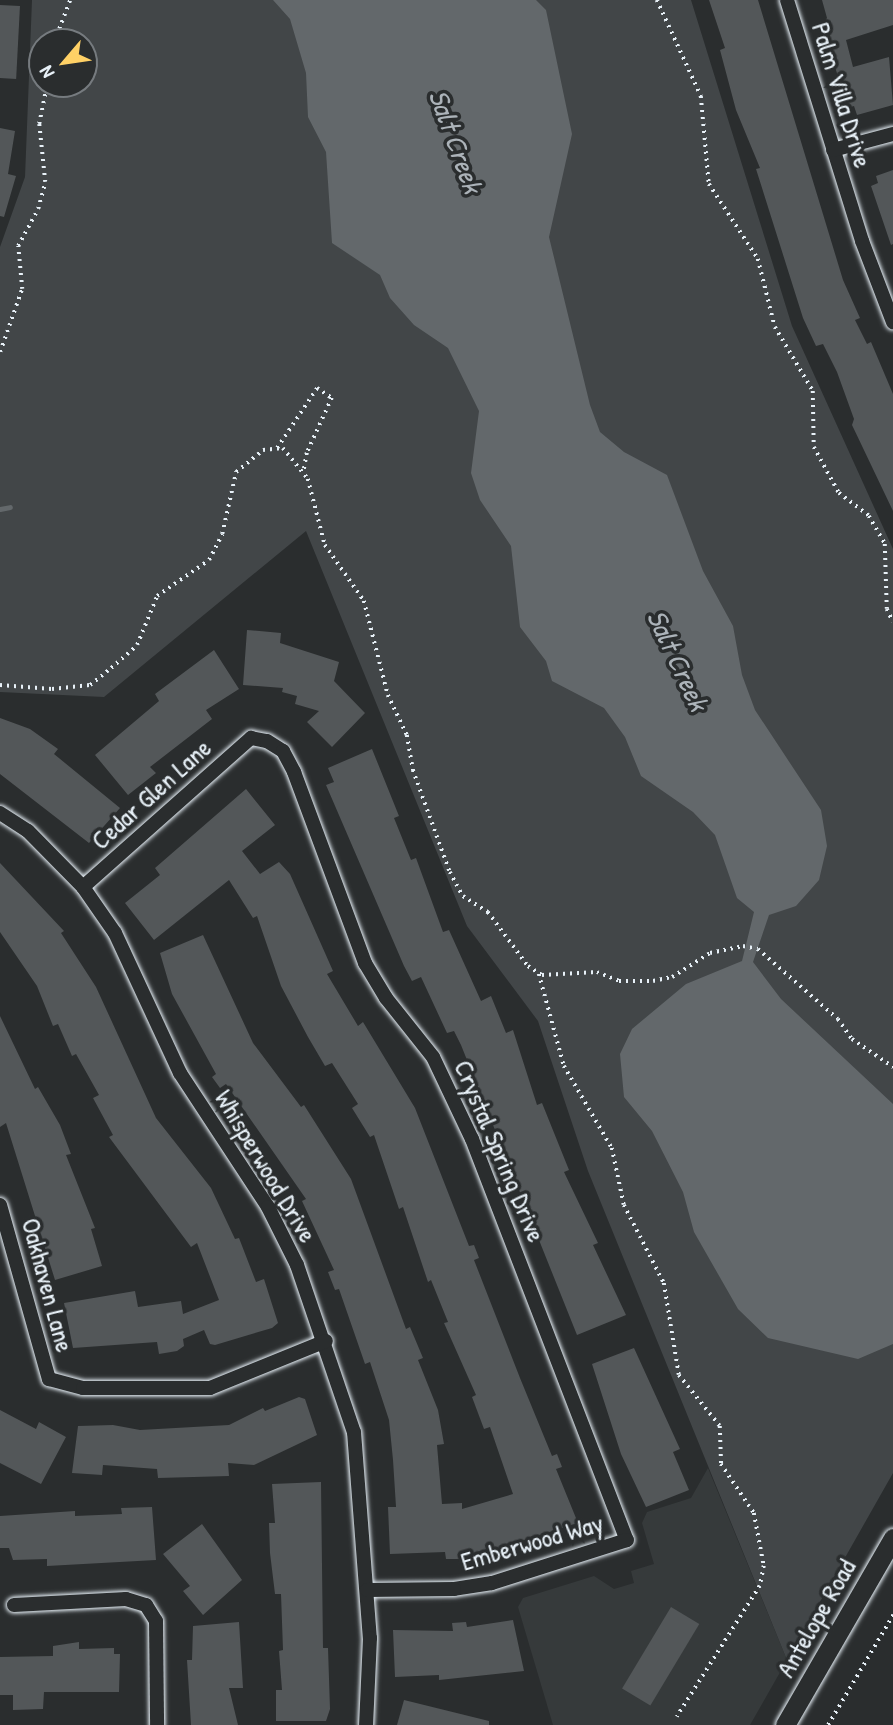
<!DOCTYPE html>
<html>
<head>
<meta charset="utf-8">
<style>
	body { margin:0 }
	#map { position:relative; width:893px; height:1725px; overflow:hidden; background:#2a2d2e; font-family:"Patrick Hand",sans-serif }
	div>[style] { position:absolute }
	[style*='--x'] { left:calc(var(--x)*1px); top:calc(var(--y)*1px); width:calc(var(--w)*1px); rotate:calc(var(--a)*1deg) }
	.built>* { inset:0; background:#363a3b }
	.green>* { inset:0; background:#424648 }
	.water>* { inset:0; background:#63686b }
	.stream>* { height:5px; margin:-2.5px; padding:0 2.5px; transform-origin:2.5px; border-radius:2.5px; background:#63686b }
	.building>* { inset:0; background:#535759; transform-origin:0 0 }
	.path>* { height:3.5px; margin-top:-1.75px; transform-origin:0; background:repeating-linear-gradient(90deg,#e8f1f8 0 2px,transparent 0 7px) }
	.roads { filter:drop-shadow(0 0 2px #e8f1f8) drop-shadow(0 0 2px #e8f1f8) }
	.street>* { height:14px; margin:-7px; padding:0 7px; transform-origin:7px; border-radius:7px; background:#2a2d2e }
	.secondary>* { height:19px; margin:-9.5px; padding:0 9.5px; transform-origin:9.5px; border-radius:9.5px; background:#2a2d2e }
	span { translate:-50% -50%; white-space:nowrap; text-align:center; line-height:1.15; -webkit-text-stroke:7px #2a2d2e; paint-order:stroke }
	.street-label { font-size:26px; color:#e8f1f8 }
	.water-label { font-size:28px; color:#acb3b9; font-style:italic }
	.north { position:absolute; left:28px; top:28px; width:70px; height:70px; box-sizing:border-box; background:#2a2d2e; border:2px solid #767b7f; border-radius:50%; rotate:241deg; font-size:19px; font-weight:700; line-height:28px; text-align:center; color:#e8f1f8 }
	.north::after { content:''; display:block; margin:auto; width:24px; height:32px; background:#ffd166; clip-path:polygon(50% 0,100% 100%,50% 72%,0 100%) }
</style>
</head>
<body>
<div id="map">
	<div class="built">
		<i style="clip-path:polygon(708px 1468px,787px 1660px,750px 1725px,553px 1725px,518px 1607px,523px 1598px,594px 1576px,614px 1589px,634px 1583px,631px 1571px,654px 1564px,642px 1523px,647px 1512px,691px 1498px)"></i>
	</div>
	<div class="green">
		<i style="clip-path:polygon(evenodd,32px 0,691px 0,792px 326px,893px 549px,893px 1473px,787px 1660px,588px 1171px,538px 1021px,467px 926px,306px 531px,104px 697px,0 692px,0 247px,25px 177px,32px 0,42px 42px,84px 42px,84px 84px,42px 84px,42px 42px)"></i>
	</div>
	<div class="water">
		<i style="clip-path:polygon(273px 0,536px 0,546px 10px,572px 134px,549px 237px,590px 405px,600px 432px,624px 452px,667px 475px,703px 571px,733px 626px,742px 675px,755px 710px,821px 810px,827px 846px,819px 880px,796px 906px,769px 915px,753px 962px,781px 999px,893px 1104px,893px 1344px,858px 1359px,768px 1338px,738px 1309px,694px 1232px,683px 1192px,652px 1131px,624px 1097px,620px 1054px,632px 1029px,686px 984px,742px 961px,754px 912px,737px 898px,715px 835px,693px 812px,641px 776px,625px 737px,604px 708px,552px 681px,546px 661px,520px 627px,511px 546px,480px 500px,471px 473px,479px 411px,448px 348px,414px 325px,390px 298px,380px 275px,332px 243px,326px 152px,308px 117px,306px 73px,290px 19px)"></i>
	</div>
	<div class="stream">
		<i style="--x:0;--y:509;--w:10;--a:-11"></i>
	</div>
	<div class="building">
		<i style="clip-path:polygon(709px 0,758px 0,843px 280px,860px 318px,855px 320px,867px 344px,871px 342px,893px 394px,893px 511px,852px 425px,854px 419px,837px 372px,823px 344px,816px 346px,803px 318px,756px 169px,760px 168px,736px 110px,720px 50px,725px 48px)"></i>
		<i style="clip-path:polygon(822px 0,893px 0,893px 25px,846px 40px,853px 67px,889px 57px,893px 105px,857px 115px,854px 106px,848px 108px,822px 26px,827px 18px)"></i>
		<i style="left:0;top:5px;width:20px;height:73px;rotate:3deg"></i>
		<i style="clip-path:polygon(0 128px,15px 131px,8px 174px,16px 176px,4px 217px,0 216px)"></i>
		<i style="clip-path:polygon(893px 170px,893px 244px,891px 245px,871px 186px,878px 183px,876px 176px)"></i>
		<i style="clip-path:polygon(247px 630px,281px 633px,280px 643px,339px 662px,334px 681px,365px 713px,332px 747px,307px 722px,319px 711px,295px 704px,297px 696px,282px 692px,283px 688px,243px 685px)"></i>
		<i style="clip-path:polygon(214px 650px,239px 689px,206px 710px,212px 719px,150px 767px,156px 773px,128px 795px,95px 755px,159px 701px,155px 694px)"></i>
		<i style="clip-path:polygon(0 718px,30px 729px,58px 749px,54px 754px,120px 808px,89px 843px,0 774px)"></i>
		<i style="clip-path:polygon(372px 749px,399px 816px,394px 818px,411px 860px,416px 858px,443px 932px,449px 930px,481px 1001px,491px 996px,506px 1033px,513px 1030px,537px 1105px,542px 1103px,569px 1170px,564px 1172px,598px 1243px,593px 1245px,626px 1315px,577px 1335px,461px 1045px,454px 1031px,447px 1033px,421px 977px,412px 981px,404px 966px,326px 785px,334px 782px,328px 768px)"></i>
		<i style="clip-path:polygon(246px 789px,275px 825px,242px 851px,260px 874px,279px 862px,290px 874px,333px 971px,327px 974px,358px 1026px,363px 1022px,415px 1108px,469px 1246px,474px 1245px,479px 1258px,474px 1260px,520px 1378px,552px 1456px,557px 1454px,562px 1467px,556px 1469px,578px 1523px,465px 1559px,446px 1559px,445px 1552px,390px 1554px,388px 1507px,396px 1507px,393px 1460px,389px 1420px,370px 1362px,365px 1364px,339px 1289px,335px 1290px,328px 1272px,334px 1270px,302px 1201px,306px 1199px,226px 1084px,220px 1088px,212px 1077px,216px 1074px,172px 994px,160px 953px,203px 935px,253px 1043px,301px 1107px,304px 1105px,351px 1179px,406px 1329px,410px 1327px,423px 1358px,418px 1360px,438px 1410px,444px 1444px,437px 1445px,442px 1504px,462px 1503px,462px 1509px,513px 1494px,490px 1427px,484px 1429px,472px 1397px,476px 1395px,444px 1323px,448px 1322px,431px 1280px,428px 1282px,403px 1207px,399px 1209px,374px 1135px,370px 1137px,352px 1108px,358px 1104px,332px 1063px,325px 1066px,308px 1037px,281px 986px,257px 916px,253px 918px,229px 880px,154px 940px,125px 903px,160px 875px,155px 868px)"></i>
		<i style="clip-path:polygon(0 863px,64px 931px,61px 933px,96px 987px,156px 1118px,211px 1188px,235px 1239px,239px 1238px,256px 1282px,264px 1279px,278px 1323px,272px 1328px,215px 1345px,210px 1344px,204px 1330px,183px 1339px,184px 1346px,177px 1351px,159px 1354px,157px 1342px,73px 1348px,64px 1303px,135px 1291px,138px 1307px,181px 1301px,183px 1314px,219px 1300px,197px 1243px,191px 1247px,109px 1137px,113px 1135px,93px 1098px,99px 1095px,76px 1054px,72px 1056px,58px 1024px,53px 1026px,37px 986px,0 932px)"></i>
		<i style="clip-path:polygon(0 1016px,35px 1089px,38px 1087px,60px 1125px,71px 1154px,66px 1155px,95px 1228px,91px 1229px,102px 1266px,55px 1280px,6px 1123px,0 1127px)"></i>
		<i style="clip-path:polygon(634px 1348px,680px 1449px,673px 1452px,689px 1490px,646px 1507px,621px 1454px,592px 1364px)"></i>
		<i style="clip-path:polygon(299px 1397px,305px 1399px,317px 1435px,254px 1465px,228px 1463px,229px 1476px,158px 1478px,157px 1469px,103px 1465px,102px 1475px,72px 1473px,78px 1426px,113px 1425px,140px 1430px,229px 1425px,263px 1408px,265px 1411px)"></i>
		<i style="clip-path:polygon(0 1410px,36px 1429px,39px 1422px,66px 1437px,41px 1484px,0 1463px)"></i>
		<i style="clip-path:polygon(321px 1482px,323px 1648px,328px 1648px,330px 1709px,326px 1721px,276px 1721px,276px 1690px,282px 1690px,279px 1651px,283px 1650px,281px 1594px,275px 1594px,270px 1553px,269px 1523px,275px 1523px,272px 1484px)"></i>
		<i style="clip-path:polygon(152px 1507px,156px 1560px,47px 1566px,47px 1559px,13px 1560px,9px 1548px,0 1548px,0 1516px,75px 1511px,75px 1516px,122px 1514px,121px 1508px)"></i>
		<i style="clip-path:polygon(202px 1524px,242px 1580px,203px 1615px,183px 1591px,190px 1586px,163px 1554px)"></i>
		<i style="left:671px;top:1607px;width:33px;height:95px;rotate:31deg"></i>
		<i style="clip-path:polygon(513px 1620px,524px 1671px,439px 1680px,439px 1675px,395px 1677px,393px 1630px,453px 1631px,452px 1623px,466px 1622px,467px 1627px)"></i>
		<i style="clip-path:polygon(239px 1622px,243px 1688px,229px 1688px,238px 1725px,191px 1725px,187px 1660px,192px 1660px,193px 1626px)"></i>
		<i style="clip-path:polygon(79px 1642px,79px 1649px,114px 1648px,114px 1654px,120px 1654px,119px 1692px,44px 1692px,43px 1709px,13px 1710px,13px 1695px,0 1695px,0 1657px,53px 1656px,53px 1646px)"></i>
		<i style="clip-path:polygon(404px 1700px,489px 1721px,489px 1725px,397px 1725px)"></i>
	</div>
	<div class="path">
		<i style="--x:657;--y:0;--w:106;--a:65.4"></i>
		<i style="--x:701;--y:96;--w:88;--a:84.8"></i>
		<i style="--x:709;--y:184;--w:90;--a:56.8"></i>
		<i style="--x:758;--y:259;--w:70;--a:76"></i>
		<i style="--x:775;--y:327;--w:74;--a:59.3"></i>
		<i style="--x:813;--y:391;--w:56;--a:89"></i>
		<i style="--x:814;--y:447;--w:52;--a:61.5"></i>
		<i style="--x:839;--y:493;--w:38;--a:37"></i>
		<i style="--x:869;--y:516;--w:32;--a:60"></i>
		<i style="--x:885;--y:544;--w:65;--a:88.2"></i>
		<i style="--x:887;--y:609;--w:14;--a:65"></i>
		<i style="--x:54;--y:42;--w:45;--a:-69.1"></i>
		<i style="--x:0;--y:352;--w:67;--a:-70.8"></i>
		<i style="--x:22;--y:289;--w:43;--a:-95.3"></i>
		<i style="--x:18;--y:246;--w:42;--a:-61.6"></i>
		<i style="--x:38;--y:209;--w:28;--a:-75"></i>
		<i style="--x:45;--y:182;--w:58;--a:-95.9"></i>
		<i style="--x:39;--y:124;--w:41;--a:-78.7"></i>
		<i style="--x:277;--y:448;--w:72;--a:-56.3"></i>
		<i style="--x:317;--y:388;--w:18;--a:34"></i>
		<i style="--x:332;--y:398;--w:60;--a:114.4"></i>
		<i style="--x:307;--y:453;--w:17;--a:100"></i>
		<i style="--x:0;--y:685;--w:52;--a:4.4"></i>
		<i style="--x:52;--y:689;--w:38;--a:-6"></i>
		<i style="--x:90;--y:685;--w:27;--a:-39"></i>
		<i style="--x:111;--y:668;--w:35;--a:-41"></i>
		<i style="--x:137;--y:645;--w:53;--a:-67.8"></i>
		<i style="--x:157;--y:596;--w:63;--a:-34.7"></i>
		<i style="--x:209;--y:560;--w:29;--a:-63"></i>
		<i style="--x:222;--y:534;--w:64;--a:-77.3"></i>
		<i style="--x:236;--y:472;--w:35;--a:-39"></i>
		<i style="--x:263;--y:450;--w:20;--a:-6"></i>
		<i style="--x:283;--y:448;--w:40;--a:51"></i>
		<i style="--x:308;--y:479;--w:68;--a:75.6"></i>
		<i style="--x:325;--y:545;--w:68;--a:55.1"></i>
		<i style="--x:364;--y:601;--w:97;--a:75.7"></i>
		<i style="--x:388;--y:695;--w:44;--a:64.6"></i>
		<i style="--x:407;--y:735;--w:36;--a:80"></i>
		<i style="--x:413;--y:770;--w:109;--a:70.1"></i>
		<i style="--x:450;--y:872;--w:27;--a:62"></i>
		<i style="--x:463;--y:896;--w:30;--a:33"></i>
		<i style="--x:488;--y:912;--w:67;--a:53.5"></i>
		<i style="--x:528;--y:966;--w:17;--a:33"></i>
		<i style="--x:542;--y:975;--w:55;--a:-3.1"></i>
		<i style="--x:597;--y:972;--w:24;--a:22"></i>
		<i style="--x:619;--y:981;--w:34;--a:0"></i>
		<i style="--x:653;--y:981;--w:19;--a:-12"></i>
		<i style="--x:672;--y:977;--w:45;--a:-32.3"></i>
		<i style="--x:710;--y:953;--w:34;--a:-12"></i>
		<i style="--x:743;--y:946;--w:15;--a:11"></i>
		<i style="--x:758;--y:949;--w:106;--a:41.2"></i>
		<i style="--x:838;--y:1019;--w:24;--a:55"></i>
		<i style="--x:852;--y:1039;--w:50;--a:34.3"></i>
		<i style="--x:539;--y:974;--w:95;--a:74.8"></i>
		<i style="--x:564;--y:1066;--w:95;--a:59.7"></i>
		<i style="--x:612;--y:1148;--w:58;--a:78.1"></i>
		<i style="--x:624;--y:1205;--w:88;--a:62.9"></i>
		<i style="--x:664;--y:1283;--w:93;--a:80.7"></i>
		<i style="--x:679;--y:1375;--w:65;--a:51.2"></i>
		<i style="--x:720;--y:1426;--w:38;--a:88"></i>
		<i style="--x:721;--y:1464;--w:59;--a:56"></i>
		<i style="--x:754;--y:1513;--w:54;--a:79.3"></i>
		<i style="--x:764;--y:1566;--w:20;--a:101"></i>
		<i style="--x:760;--y:1586;--w:155;--a:122.4"></i>
		<i style="--x:828;--y:1725;--w:128;--a:-59.4"></i>
	</div>
	<div class="roads">
		<div class="street">
			<i style="--x:787;--y:0;--w:252;--a:72.7"></i>
			<i style="--x:862;--y:241;--w:87;--a:69.1"></i>
			<i style="--x:833;--y:150;--w:62;--a:-14.9"></i>
			<i style="--x:0;--y:813;--w:33;--a:33"></i>
			<i style="--x:28;--y:831;--w:78;--a:45.5"></i>
			<i style="--x:83;--y:887;--w:56;--a:55.2"></i>
			<i style="--x:115;--y:933;--w:154;--a:65.1"></i>
			<i style="--x:180;--y:1073;--w:160;--a:56.7"></i>
			<i style="--x:268;--y:1207;--w:65;--a:63.4"></i>
			<i style="--x:297;--y:1265;--w:176;--a:71.2"></i>
			<i style="--x:354;--y:1432;--w:207;--a:85.6"></i>
			<i style="--x:370;--y:1638;--w:87;--a:92.6"></i>
			<i style="--x:83;--y:887;--w:225;--a:-41.6"></i>
			<i style="--x:251;--y:738;--w:16;--a:11"></i>
			<i style="--x:267;--y:741;--w:19;--a:32"></i>
			<i style="--x:283;--y:751;--w:24;--a:62"></i>
			<i style="--x:294;--y:772;--w:204;--a:69.6"></i>
			<i style="--x:365;--y:963;--w:41;--a:59"></i>
			<i style="--x:386;--y:998;--w:75;--a:51.5"></i>
			<i style="--x:433;--y:1057;--w:91;--a:64.6"></i>
			<i style="--x:472;--y:1139;--w:430;--a:68.9"></i>
			<i style="--x:627;--y:1540;--w:142;--a:162.3"></i>
			<i style="--x:492;--y:1583;--w:38;--a:171"></i>
			<i style="--x:454;--y:1589;--w:87;--a:179.3"></i>
			<i style="--x:0;--y:1205;--w:181;--a:74.3"></i>
			<i style="--x:49;--y:1379;--w:35;--a:15"></i>
			<i style="--x:83;--y:1388;--w:127;--a:0"></i>
			<i style="--x:210;--y:1388;--w:125;--a:-22.1"></i>
			<i style="--x:14;--y:1605;--w:112;--a:-3.1"></i>
			<i style="--x:126;--y:1599;--w:21;--a:17"></i>
			<i style="--x:146;--y:1605;--w:19;--a:58"></i>
			<i style="--x:156;--y:1621;--w:104;--a:89.4"></i>
		</div>
		<div class="secondary">
			<i style="--x:785;--y:1725;--w:216;--a:-60"></i>
		</div>
	</div>
	<div class="street-label">
		<span style="left:842px;top:95px;rotate:73deg">Palm Villa Drive</span>
		<span style="left:151px;top:794px;rotate:-42deg">Cedar Glen Lane</span>
		<span style="left:500px;top:1151px;rotate:67deg">Crystal Spring Drive</span>
		<span style="left:266px;top:1166px;rotate:59deg">Whisperwood Drive</span>
		<span style="left:48px;top:1285px;rotate:75deg">Oakhaven Lane</span>
		<span style="left:532px;top:1542px;rotate:-16deg">Emberwood Way</span>
		<span style="left:816px;top:1618px;rotate:-60deg">Antelope Road</span>
	</div>
	<div class="water-label">
		<span style="left:456px;top:141px;rotate:70deg">Salt Creek</span>
		<span style="left:678px;top:660px;rotate:65deg">Salt Creek</span>
	</div>
	<div class="north">N</div>
</div>
</body>
</html>
